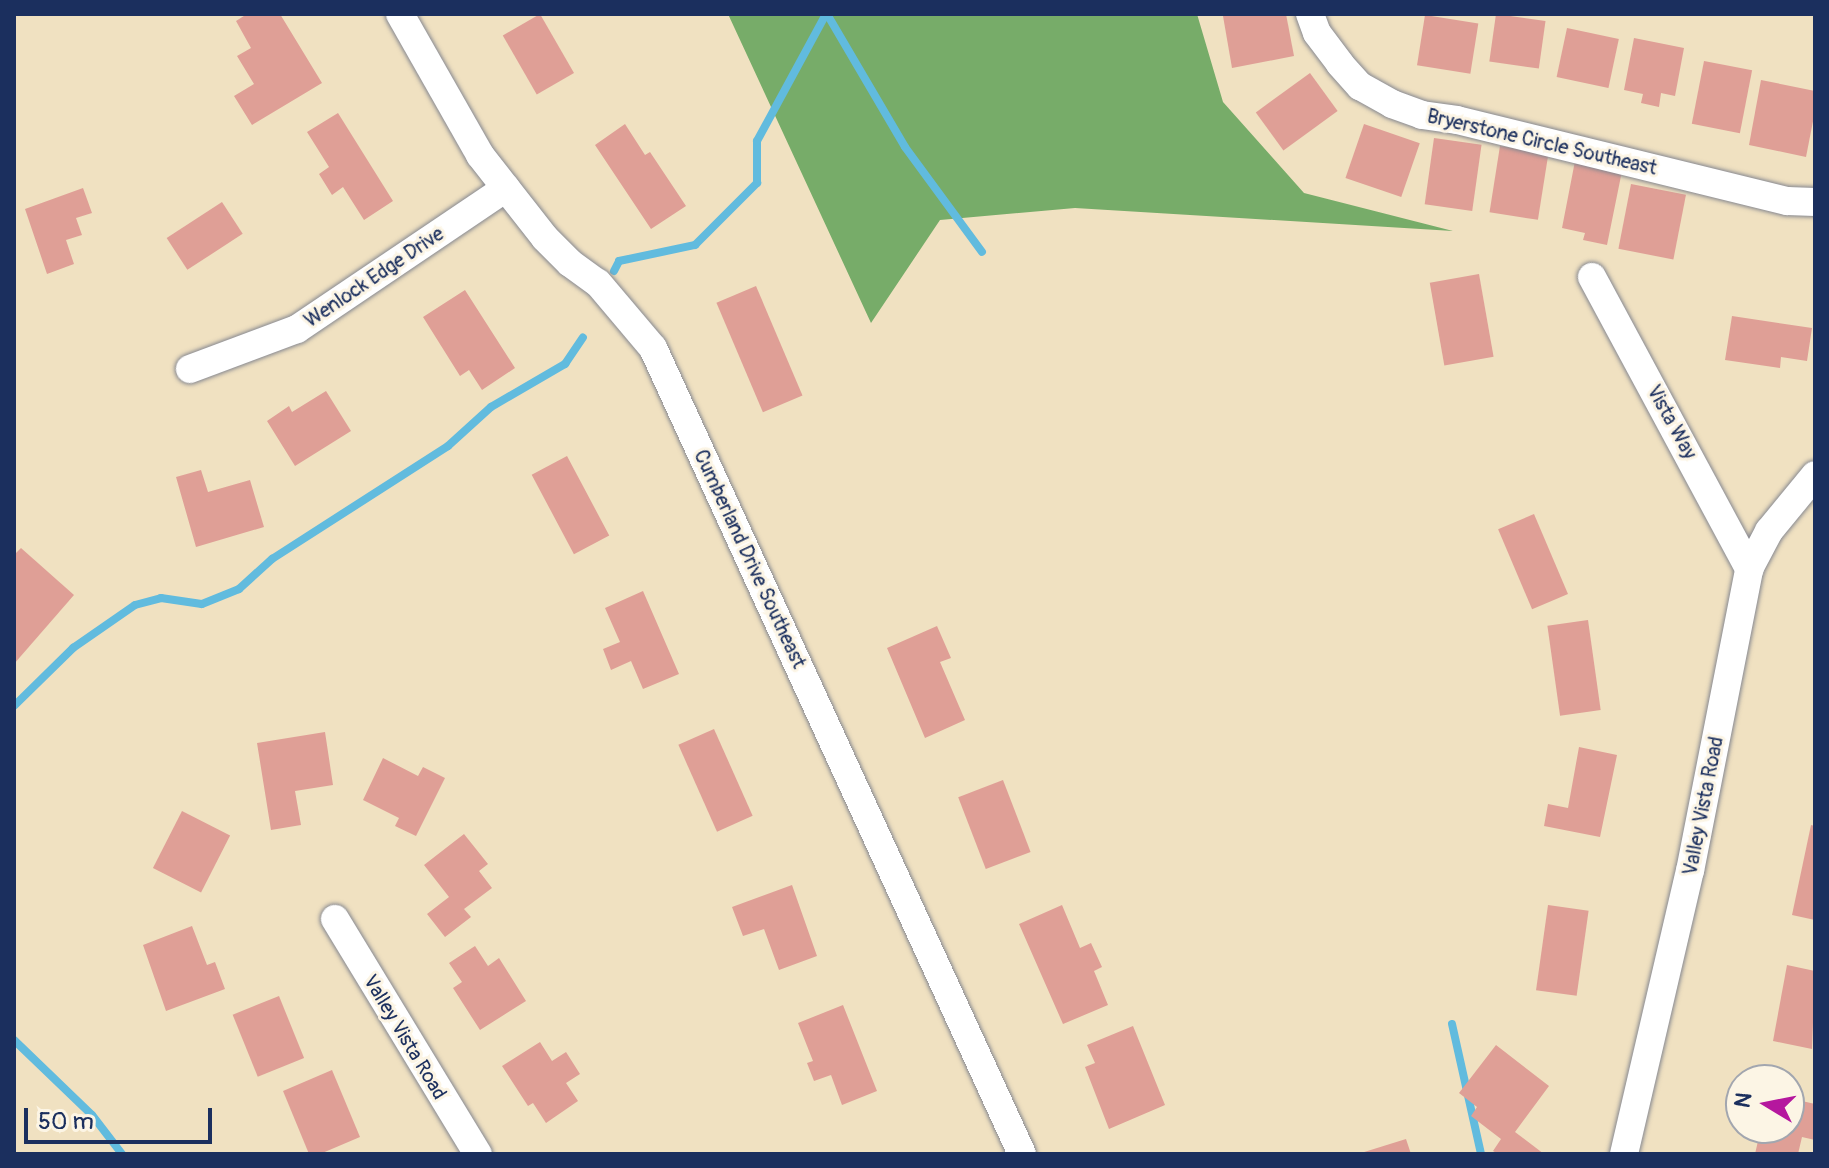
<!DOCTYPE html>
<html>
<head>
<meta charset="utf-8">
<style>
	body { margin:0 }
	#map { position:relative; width:1829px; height:1168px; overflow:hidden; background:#f0e1c1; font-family:Pangolin,sans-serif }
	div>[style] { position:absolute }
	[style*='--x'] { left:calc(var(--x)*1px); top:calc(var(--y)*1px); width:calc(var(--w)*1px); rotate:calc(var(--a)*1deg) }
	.forest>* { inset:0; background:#77ac69 }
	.stream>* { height:8px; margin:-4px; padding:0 4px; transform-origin:4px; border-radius:4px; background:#61bbde }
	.building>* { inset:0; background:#df9f96; transform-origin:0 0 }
	.roads { filter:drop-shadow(0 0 2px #868890) drop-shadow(0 0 2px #868890) }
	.minor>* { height:28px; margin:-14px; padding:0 14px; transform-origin:14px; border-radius:14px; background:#fff }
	span { translate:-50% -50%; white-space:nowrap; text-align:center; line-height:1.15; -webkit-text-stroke:6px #fcf5e5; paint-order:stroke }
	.street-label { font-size:20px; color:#1b2f5e }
	.frame { position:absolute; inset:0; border:16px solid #1b2f5e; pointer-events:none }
	.north { position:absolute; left:1725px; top:1064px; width:80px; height:80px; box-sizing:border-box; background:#fcf5e5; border:2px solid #a2a6af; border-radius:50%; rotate:280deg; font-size:22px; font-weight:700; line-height:32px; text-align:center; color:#1b2f5e }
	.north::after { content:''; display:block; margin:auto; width:28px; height:36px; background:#b5179e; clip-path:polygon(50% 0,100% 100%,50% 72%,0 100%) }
	.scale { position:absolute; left:24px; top:1108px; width:188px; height:36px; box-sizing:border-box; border:4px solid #1b2f5e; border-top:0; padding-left:10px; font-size:24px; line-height:28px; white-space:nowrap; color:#1b2f5e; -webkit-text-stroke:6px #fcf5e5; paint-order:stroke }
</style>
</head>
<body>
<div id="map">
	<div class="forest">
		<i style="clip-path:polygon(728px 14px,1197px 14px,1223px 102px,1304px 193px,1453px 231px,1075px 208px,940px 220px,871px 323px)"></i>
	</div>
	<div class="stream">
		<i style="--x:827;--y:14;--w:154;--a:59.6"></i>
		<i style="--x:905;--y:147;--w:130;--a:53.7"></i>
		<i style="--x:614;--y:271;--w:11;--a:-63"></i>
		<i style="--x:619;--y:261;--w:78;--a:-11.9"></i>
		<i style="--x:695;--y:245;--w:88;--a:-45"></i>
		<i style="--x:757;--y:183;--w:42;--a:-90"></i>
		<i style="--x:757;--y:141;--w:145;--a:-61.5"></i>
		<i style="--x:14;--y:706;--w:83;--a:-44.5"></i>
		<i style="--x:73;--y:648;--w:75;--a:-34.7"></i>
		<i style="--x:135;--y:605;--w:27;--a:-15"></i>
		<i style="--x:161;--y:598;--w:41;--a:8.3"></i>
		<i style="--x:202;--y:604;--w:40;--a:-22"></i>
		<i style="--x:239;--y:589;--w:45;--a:-42.3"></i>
		<i style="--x:272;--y:559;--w:209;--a:-32.7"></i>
		<i style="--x:448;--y:446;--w:58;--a:-42.2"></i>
		<i style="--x:491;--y:407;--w:86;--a:-30.2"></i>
		<i style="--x:565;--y:364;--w:32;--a:-56"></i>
		<i style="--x:1452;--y:1024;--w:133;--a:77.4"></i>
		<i style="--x:14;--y:1040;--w:108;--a:43.9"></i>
		<i style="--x:92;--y:1115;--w:49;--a:52.4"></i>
	</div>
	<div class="building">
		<i style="clip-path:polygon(247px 14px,280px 14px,322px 83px,252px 125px,234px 96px,254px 84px,237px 56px,251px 48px,236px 21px)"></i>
		<i style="left:540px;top:14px;width:68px;height:43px;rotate:60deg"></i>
		<i style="clip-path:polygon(1235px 14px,1286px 14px,1294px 56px,1232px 68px,1223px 16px)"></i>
		<i style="left:1496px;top:14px;width:50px;height:48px;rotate:8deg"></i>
		<i style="left:1425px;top:15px;width:54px;height:51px;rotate:9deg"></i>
		<i style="left:1567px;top:28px;width:53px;height:50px;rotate:12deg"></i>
		<i style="clip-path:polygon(1634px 38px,1684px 48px,1675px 96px,1661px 93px,1659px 107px,1641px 103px,1643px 94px,1624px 90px)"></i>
		<i style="left:1704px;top:61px;width:49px;height:64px;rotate:11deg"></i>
		<i style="left:1310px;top:73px;width:47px;height:67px;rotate:54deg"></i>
		<i style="clip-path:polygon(1761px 80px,1815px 91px,1815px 111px,1806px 157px,1749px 145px)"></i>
		<i style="clip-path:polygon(338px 113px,393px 201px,364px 220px,343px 187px,332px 195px,319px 174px,329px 167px,307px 132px)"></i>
		<i style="clip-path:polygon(625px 124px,645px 155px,650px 152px,686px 206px,651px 229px,595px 145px)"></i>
		<i style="left:1364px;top:124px;width:59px;height:57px;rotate:19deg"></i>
		<i style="left:1434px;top:138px;width:48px;height:67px;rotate:8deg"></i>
		<i style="left:1500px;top:146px;width:49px;height:67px;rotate:9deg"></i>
		<i style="clip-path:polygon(1575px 161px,1622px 171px,1607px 245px,1583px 240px,1585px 233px,1562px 228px)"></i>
		<i style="left:1631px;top:184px;width:56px;height:66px;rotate:11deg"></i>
		<i style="clip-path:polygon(83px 188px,92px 213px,76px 218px,82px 235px,66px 240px,74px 264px,47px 274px,25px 209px)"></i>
		<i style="left:222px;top:202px;width:38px;height:66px;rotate:57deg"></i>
		<i style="left:1479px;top:274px;width:84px;height:50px;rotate:80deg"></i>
		<i style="left:756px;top:286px;width:119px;height:43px;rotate:67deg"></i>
		<i style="clip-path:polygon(465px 290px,515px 368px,482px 390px,469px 370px,460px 376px,423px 317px)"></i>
		<i style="clip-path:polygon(1732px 316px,1812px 328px,1807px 361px,1781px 357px,1780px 368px,1725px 360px)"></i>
		<i style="clip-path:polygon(326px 391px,351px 431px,295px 466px,267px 421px,289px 406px,292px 412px)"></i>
		<i style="left:567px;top:456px;width:90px;height:40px;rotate:62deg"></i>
		<i style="clip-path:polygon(201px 470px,208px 492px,250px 480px,264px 527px,196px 547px,176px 477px)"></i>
		<i style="left:1534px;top:514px;width:87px;height:39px;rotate:67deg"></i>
		<i style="clip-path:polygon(21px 548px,74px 595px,14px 664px,14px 555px)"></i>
		<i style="clip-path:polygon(643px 591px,679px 674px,643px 689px,631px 661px,611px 670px,603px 649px,620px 642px,605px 608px)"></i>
		<i style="left:1588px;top:620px;width:91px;height:41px;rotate:82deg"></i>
		<i style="clip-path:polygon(937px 626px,951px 658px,940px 662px,965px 720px,925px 738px,887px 648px)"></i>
		<i style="left:714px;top:729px;width:95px;height:39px;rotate:66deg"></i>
		<i style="clip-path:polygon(325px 732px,333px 785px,295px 791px,301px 825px,271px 830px,257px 743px)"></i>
		<i style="clip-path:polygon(1579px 747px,1617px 755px,1600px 837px,1544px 826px,1548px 804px,1568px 808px)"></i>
		<i style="clip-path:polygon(383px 758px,418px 776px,423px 767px,445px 778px,416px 836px,395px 826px,399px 818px,363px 800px)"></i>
		<i style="left:1003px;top:780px;width:77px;height:48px;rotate:69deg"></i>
		<i style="left:182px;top:811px;width:54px;height:64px;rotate:27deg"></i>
		<i style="clip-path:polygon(1811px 825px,1815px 826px,1815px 920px,1792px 915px)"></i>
		<i style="clip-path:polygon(464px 834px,488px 864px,479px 871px,492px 888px,464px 909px,471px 917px,445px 937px,427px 914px,449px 897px,424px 865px)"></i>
		<i style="clip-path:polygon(792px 885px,817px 956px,779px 970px,764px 929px,743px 936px,732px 907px)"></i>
		<i style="clip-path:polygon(1062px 905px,1080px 948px,1091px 943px,1102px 967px,1094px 971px,1108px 1005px,1063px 1024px,1019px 924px)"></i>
		<i style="left:1548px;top:905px;width:41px;height:86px;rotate:8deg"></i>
		<i style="clip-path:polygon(192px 926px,207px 965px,215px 962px,225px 989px,166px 1011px,143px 945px)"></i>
		<i style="clip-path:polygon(475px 946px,488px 966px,499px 958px,526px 1001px,480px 1030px,453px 988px,462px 982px,449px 963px)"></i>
		<i style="clip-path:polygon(1787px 965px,1815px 971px,1812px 1049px,1773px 1041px)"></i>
		<i style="left:279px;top:996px;width:67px;height:50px;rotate:68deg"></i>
		<i style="clip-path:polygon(843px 1005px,877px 1091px,842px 1105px,831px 1075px,814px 1081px,807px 1063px,813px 1061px,798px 1023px)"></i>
		<i style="clip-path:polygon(1133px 1026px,1165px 1105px,1109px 1129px,1085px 1067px,1095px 1063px,1087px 1045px)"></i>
		<i style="clip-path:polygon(540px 1042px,552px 1061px,566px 1052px,580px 1074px,566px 1083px,578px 1101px,546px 1123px,533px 1103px,528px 1106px,502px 1066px)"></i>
		<i style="clip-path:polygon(1496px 1045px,1549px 1086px,1515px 1132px,1544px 1154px,1498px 1154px,1493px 1151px,1501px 1139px,1471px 1116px,1477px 1107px,1459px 1093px)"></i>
		<i style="clip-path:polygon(332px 1070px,360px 1137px,320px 1154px,309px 1154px,283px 1091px)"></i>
		<i style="clip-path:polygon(1789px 1098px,1815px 1104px,1815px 1140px,1802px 1137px,1798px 1154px,1755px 1154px,1761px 1128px,1789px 1128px)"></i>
		<i style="clip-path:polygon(1406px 1139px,1411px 1154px,1361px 1154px,1361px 1153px)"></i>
	</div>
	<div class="roads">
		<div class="minor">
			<i style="--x:400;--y:14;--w:162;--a:60.4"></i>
			<i style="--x:480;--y:155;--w:105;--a:51.9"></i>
			<i style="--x:545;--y:238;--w:35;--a:45"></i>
			<i style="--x:570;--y:263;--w:34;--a:36"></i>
			<i style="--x:598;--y:283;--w:85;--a:49.8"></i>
			<i style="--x:653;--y:348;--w:886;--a:65.4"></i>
			<i style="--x:1310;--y:14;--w:20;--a:70"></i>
			<i style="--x:1317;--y:33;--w:39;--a:53"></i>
			<i style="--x:1340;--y:64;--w:30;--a:48"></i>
			<i style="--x:1360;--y:86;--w:37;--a:29"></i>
			<i style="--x:1392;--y:104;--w:32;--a:20"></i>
			<i style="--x:1422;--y:115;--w:35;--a:8"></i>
			<i style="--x:1457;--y:120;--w:340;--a:13.8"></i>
			<i style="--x:1787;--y:201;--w:28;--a:2"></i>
			<i style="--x:1592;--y:277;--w:332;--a:61.7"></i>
			<i style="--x:190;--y:369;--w:114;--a:-20.5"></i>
			<i style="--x:297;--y:329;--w:252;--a:-34"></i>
			<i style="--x:335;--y:919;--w:275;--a:58.7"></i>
			<i style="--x:1624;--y:1154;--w:291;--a:-76.9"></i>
			<i style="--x:1690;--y:871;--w:308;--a:-78.9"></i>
			<i style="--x:1749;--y:569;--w:43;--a:-62.2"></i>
			<i style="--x:1769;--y:531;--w:72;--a:-50.6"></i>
		</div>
	</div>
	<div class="street-label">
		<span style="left:1542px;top:142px;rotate:13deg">Bryerstone Circle Southeast</span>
		<span style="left:374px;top:277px;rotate:-34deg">Wenlock Edge Drive</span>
		<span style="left:1672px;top:422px;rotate:61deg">Vista Way</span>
		<span style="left:750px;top:559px;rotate:65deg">Cumberland Drive Southeast</span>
		<span style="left:1703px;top:806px;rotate:-79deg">Valley Vista Road</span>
		<span style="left:405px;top:1037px;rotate:59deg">Valley Vista Road</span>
	</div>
	<div class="frame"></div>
	<div class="north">N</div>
	<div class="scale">50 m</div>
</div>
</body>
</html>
